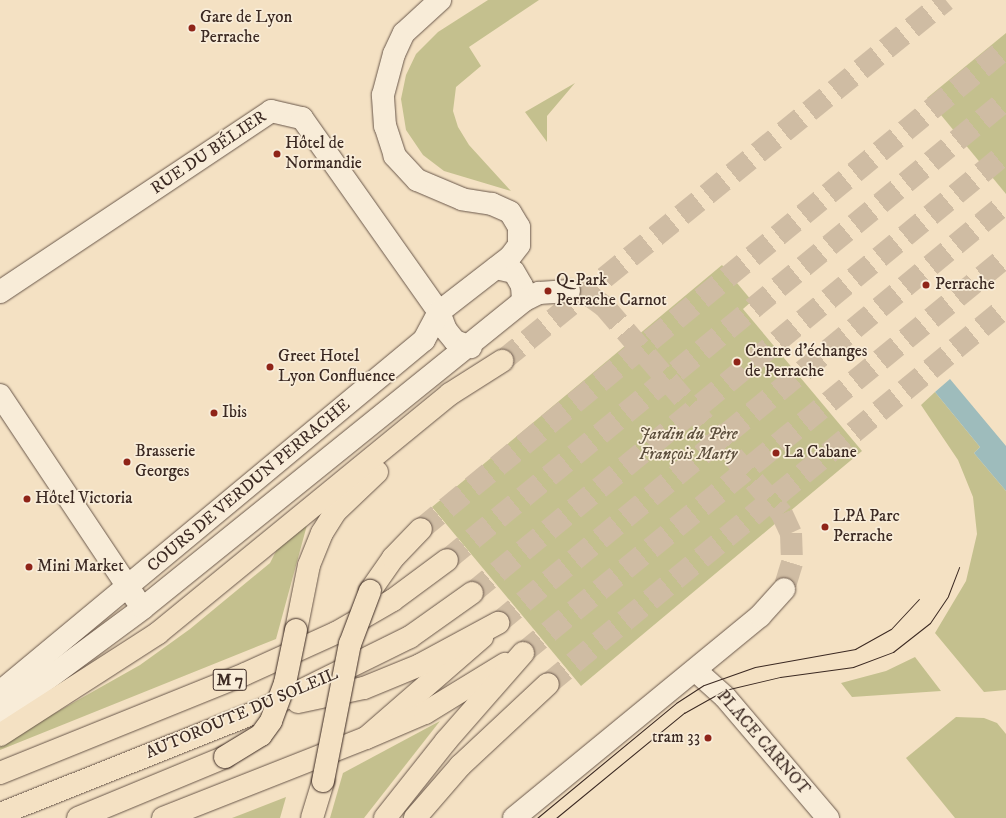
<!DOCTYPE html>
<html>
<head>
<meta charset="utf-8">
<style>
	body { margin:0 }
	#map { position:relative; width:1006px; height:818px; overflow:hidden; background:#f4e1c3; font-family:"IM FELL DW Pica",serif }
	div>[style] { position:absolute }
	[style*='--x'] { left:calc(var(--x)*1px); top:calc(var(--y)*1px); width:calc(var(--w)*1px); rotate:calc(var(--a)*1deg) }
	.green>* { inset:0; background:#c4c08e }
	.water>* { inset:0; background:#9ebcbc }
	.minor-tunnel>* { height:22px; margin-top:-11px; transform-origin:0; background:repeating-linear-gradient(90deg,#cfbca3 0 22px,transparent 0 33px) }
	.major-tunnel>* { height:22px; margin-top:-11px; transform-origin:0; background:repeating-linear-gradient(90deg,#cfbca3 0 22px,transparent 0 33px) }
	.highway-tunnel>* { height:22px; margin-top:-11px; transform-origin:0; background:repeating-linear-gradient(90deg,#cfbca3 0 22px,transparent 0 33px) }
	.roads { filter:drop-shadow(0 0 1px #69574a) drop-shadow(0 0 1px #69574a) }
	.minor>* { height:22px; margin:-11px; padding:0 11px; transform-origin:11px; border-radius:11px; background:#f8ecd8 }
	.major>* { height:22px; margin:-11px; padding:0 11px; transform-origin:11px; border-radius:11px; background:#f4e1c3 }
	.highway>* { height:22px; margin:-11px; padding:0 11px; transform-origin:11px; border-radius:11px; background:#f4e1c3 }
	.tram>* { height:1px; margin:-0.5px; padding:0 0.5px; transform-origin:0.5px; border-radius:0.5px; background:#3b2922 }
	.bridges { filter:drop-shadow(0 0 1px #3b2922) drop-shadow(0 0 1px #3b2922) }
	.major-bridge>* { height:22px; margin:-11px; padding:0 11px; transform-origin:11px; border-radius:11px; background:#f4e1c3 }
	.dots>* { width:11px; height:11px; translate:-50% -50%; box-sizing:border-box; border:2px solid #f8ecd8; border-radius:50% }
	span { translate:-50% -50%; white-space:nowrap; text-align:center; line-height:1.15; -webkit-text-stroke:3.5px #f8ecd8; paint-order:stroke }
	.shield-label span { padding:1px 3px; background:#f8ecd8; border:1px solid; border-radius:3px; -webkit-text-stroke-width:0 }
	.shield-label { font-size:16px; color:#3b2922; font-weight:700 }
	.poi-label { font-size:17px; color:#3b2922 }
	.left { translate:0 -50%; text-align:left }
	.right { translate:-100% -50%; text-align:right }
	.street-label { font-size:17px; color:#3b2922 }
	.park-label { font-size:17px; color:#5d4f3d; font-style:italic }
</style>
</head>
<body>
<div id="map">
	<div class="green">
		<i style="clip-path:polygon(488px 0,539px 0,469px 47px,481px 66px,456px 87px,453px 111px,458px 127px,469px 145px,511px 191px,444px 171px,423px 155px,406px 130px,401px 99px,406px 75px,416px 54px,438px 32px)"></i>
		<i style="clip-path:polygon(1006px 33px,1006px 194px,927px 98px)"></i>
		<i style="clip-path:polygon(575px 83px,547px 116px,547px 142px,525px 112px)"></i>
		<i style="clip-path:polygon(722px 265px,752px 301px,743px 309px,862px 451px,581px 686px,432px 507px)"></i>
		<i style="clip-path:polygon(935px 392px,980px 447px,974px 453px,1006px 491px,1006px 690px,984px 692px,935px 633px,966px 581px,977px 534px,973px 497px,958px 460px,921px 405px)"></i>
		<i style="clip-path:polygon(307px 525px,276px 639px,0 750px,0 744px,140px 665px,190px 629px,270px 563px,278px 547px)"></i>
		<i style="clip-path:polygon(915px 657px,941px 691px,852px 697px,841px 683px,886px 671px)"></i>
		<i style="clip-path:polygon(956px 717px,984px 718px,997px 723px,1006px 734px,1006px 818px,955px 818px,906px 758px)"></i>
		<i style="clip-path:polygon(440px 721px,364px 818px,330px 818px,343px 773px)"></i>
		<i style="clip-path:polygon(286px 797px,280px 818px,232px 818px)"></i>
	</div>
	<div class="water">
		<i style="clip-path:polygon(950px 379px,1006px 446px,1006px 491px,974px 453px,980px 447px,935px 392px)"></i>
	</div>
	<div class="minor-tunnel">
		<i style="--x:569;--y:291;--w:22;--a:13"></i>
		<i style="--x:590;--y:296;--w:17;--a:36"></i>
		<i style="--x:604;--y:306;--w:274;--a:49.4"></i>
		<i style="--x:782;--y:514;--w:21;--a:65"></i>
		<i style="--x:791;--y:533;--w:30;--a:88"></i>
		<i style="--x:792;--y:563;--w:27;--a:107"></i>
	</div>
	<div class="major-tunnel">
		<i style="--x:502;--y:361;--w:572;--a:-39.11"></i>
		<i style="--x:421;--y:529;--w:757;--a:-39.43"></i>
		<i style="--x:498;--y:623;--w:659;--a:-39.58"></i>
		<i style="--x:548;--y:684;--w:593;--a:-39.46"></i>
	</div>
	<div class="highway-tunnel">
		<i style="--x:447;--y:560;--w:724;--a:-39.45"></i>
		<i style="--x:472;--y:593;--w:692;--a:-39.49"></i>
		<i style="--x:523;--y:653;--w:625;--a:-39.35"></i>
	</div>
	<div class="roads">
		<div class="minor">
			<i style="--x:496;--y:268;--w:18;--a:13"></i>
			<i style="--x:514;--y:272;--w:16;--a:60"></i>
			<i style="--x:522;--y:286;--w:15;--a:86"></i>
			<i style="--x:0;--y:292;--w:326;--a:-33.7"></i>
			<i style="--x:271;--y:111;--w:32;--a:13"></i>
			<i style="--x:302;--y:118;--w:237;--a:54.8"></i>
			<i style="--x:439;--y:312;--w:19;--a:69"></i>
			<i style="--x:446;--y:330;--w:14;--a:51"></i>
			<i style="--x:455;--y:341;--w:17;--a:21"></i>
			<i style="--x:0;--y:395;--w:245;--a:56.3"></i>
			<i style="--x:695;--y:670;--w:40;--a:42"></i>
			<i style="--x:725;--y:697;--w:159;--a:49.6"></i>
			<i style="--x:0;--y:692;--w:551;--a:-39.7"></i>
			<i style="--x:424;--y:340;--w:32;--a:-62"></i>
			<i style="--x:439;--y:312;--w:90;--a:-37.8"></i>
			<i style="--x:510;--y:257;--w:15;--a:-53"></i>
			<i style="--x:519;--y:245;--w:18;--a:-90"></i>
			<i style="--x:519;--y:227;--w:17;--a:-121"></i>
			<i style="--x:510;--y:212;--w:20;--a:-156"></i>
			<i style="--x:492;--y:204;--w:30;--a:-171"></i>
			<i style="--x:462;--y:199;--w:49;--a:-157.1"></i>
			<i style="--x:417;--y:180;--w:33;--a:-133"></i>
			<i style="--x:395;--y:156;--w:32;--a:-108"></i>
			<i style="--x:385;--y:126;--w:31;--a:-94"></i>
			<i style="--x:383;--y:95;--w:42;--a:-75"></i>
			<i style="--x:394;--y:54;--w:23;--a:-65"></i>
			<i style="--x:404;--y:33;--w:49;--a:-42.5"></i>
			<i style="--x:0;--y:714;--w:178;--a:-36.5"></i>
			<i style="--x:143;--y:608;--w:489;--a:-38.9"></i>
			<i style="--x:523;--y:301;--w:18;--a:-27"></i>
			<i style="--x:539;--y:293;--w:30;--a:-4"></i>
			<i style="--x:514;--y:818;--w:318;--a:-39.4"></i>
			<i style="--x:760;--y:616;--w:36;--a:-48"></i>
		</div>
		<div class="major">
			<i style="--x:370;--y:591;--w:40;--a:-55.1"></i>
			<i style="--x:393;--y:558;--w:40;--a:-46"></i>
			<i style="--x:296;--y:630;--w:66;--a:-78.7"></i>
			<i style="--x:309;--y:565;--w:35;--a:-68"></i>
			<i style="--x:322;--y:533;--w:25;--a:-58"></i>
			<i style="--x:335;--y:512;--w:58;--a:-43.6"></i>
			<i style="--x:0;--y:735;--w:188;--a:-32.8"></i>
			<i style="--x:158;--y:633;--w:377;--a:-39.3"></i>
			<i style="--x:450;--y:394;--w:62;--a:-32.4"></i>
			<i style="--x:78;--y:818;--w:159;--a:-22.5"></i>
			<i style="--x:163;--y:818;--w:218;--a:-21.5"></i>
			<i style="--x:366;--y:738;--w:154;--a:-41"></i>
			<i style="--x:312;--y:818;--w:39;--a:-73"></i>
			<i style="--x:415;--y:818;--w:69;--a:-49.1"></i>
			<i style="--x:460;--y:766;--w:120;--a:-43"></i>
		</div>
		<div class="highway">
			<i style="--x:298;--y:702;--w:67;--a:-12"></i>
			<i style="--x:364;--y:688;--w:61;--a:-22.3"></i>
			<i style="--x:420;--y:665;--w:89;--a:-28.3"></i>
			<i style="--x:366;--y:738;--w:64;--a:-23"></i>
			<i style="--x:425;--y:713;--w:94;--a:-31.5"></i>
			<i style="--x:0;--y:773;--w:264;--a:-22"></i>
			<i style="--x:245;--y:674;--w:100;--a:-24.3"></i>
			<i style="--x:336;--y:633;--w:66;--a:-30.1"></i>
			<i style="--x:393;--y:600;--w:67;--a:-36.5"></i>
			<i style="--x:0;--y:814;--w:282;--a:-21.7"></i>
			<i style="--x:262;--y:710;--w:165;--a:-26.3"></i>
			<i style="--x:410;--y:637;--w:76;--a:-35.4"></i>
			<i style="--x:385;--y:818;--w:98;--a:-51.6"></i>
			<i style="--x:446;--y:741;--w:117;--a:-48.8"></i>
		</div>
	</div>
	<div class="tram">
		<i style="--x:537;--y:818;--w:180;--a:-39.6"></i>
		<i style="--x:676;--y:703;--w:33;--a:-33"></i>
		<i style="--x:704;--y:685;--w:54;--a:-19.4"></i>
		<i style="--x:755;--y:667;--w:102;--a:-10.2"></i>
		<i style="--x:855;--y:649;--w:41;--a:-29.1"></i>
		<i style="--x:891;--y:629;--w:41;--a:-47"></i>
		<i style="--x:556;--y:818;--w:166;--a:-39.4"></i>
		<i style="--x:684;--y:713;--w:47;--a:-29.3"></i>
		<i style="--x:725;--y:690;--w:57;--a:-13.3"></i>
		<i style="--x:780;--y:677;--w:74;--a:-7.8"></i>
		<i style="--x:853;--y:667;--w:43;--a:-20.6"></i>
		<i style="--x:893;--y:652;--w:47;--a:-38.1"></i>
		<i style="--x:930;--y:623;--w:32;--a:-56"></i>
		<i style="--x:948;--y:596;--w:31;--a:-69"></i>
	</div>
	<div class="bridges">
		<div class="major-bridge">
			<i style="--x:225;--y:757;--w:42;--a:-31.4"></i>
			<i style="--x:261;--y:735;--w:17;--a:-54"></i>
			<i style="--x:271;--y:721;--w:40;--a:-69.8"></i>
			<i style="--x:285;--y:683;--w:54;--a:-78.3"></i>
			<i style="--x:323;--y:781;--w:140;--a:-78.9"></i>
			<i style="--x:350;--y:644;--w:57;--a:-69.3"></i>
		</div>
	</div>
	<div class="dots">
		<i style="left:192px;top:28px;background:#8f2418"></i>
		<i style="left:277px;top:154px;background:#8f2418"></i>
		<i style="left:926px;top:285px;background:#8f2418"></i>
		<i style="left:548px;top:291px;background:#8f2418"></i>
		<i style="left:737px;top:362px;background:#8f2418"></i>
		<i style="left:270px;top:367px;background:#8f2418"></i>
		<i style="left:214px;top:413px;background:#8f2418"></i>
		<i style="left:776px;top:453px;background:#8f2418"></i>
		<i style="left:127px;top:462px;background:#8f2418"></i>
		<i style="left:27px;top:499px;background:#8f2418"></i>
		<i style="left:825px;top:527px;background:#8f2418"></i>
		<i style="left:29px;top:567px;background:#8f2418"></i>
		<i style="left:708px;top:738px;background:#8f2418"></i>
	</div>
	<div class="shield-label">
		<span style="left:230px;top:680px">M 7</span>
	</div>
	<div class="poi-label">
		<span class="left" style="left:200px;top:28px">Gare de Lyon<br>Perrache</span>
		<span class="left" style="left:285px;top:154px">Hôtel de<br>Normandie</span>
		<span class="left" style="left:556px;top:291px">Q-Park<br>Perrache Carnot</span>
		<span class="left" style="left:935px;top:285px">Perrache</span>
		<span class="left" style="left:745px;top:362px">Centre d'échanges<br>de Perrache</span>
		<span class="left" style="left:278px;top:367px">Greet Hotel<br>Lyon Confluence</span>
		<span class="left" style="left:222px;top:413px">Ibis</span>
		<span class="left" style="left:135px;top:462px">Brasserie<br>Georges</span>
		<span class="left" style="left:784px;top:453px">La Cabane</span>
		<span class="left" style="left:35px;top:499px">Hôtel Victoria</span>
		<span class="left" style="left:833px;top:527px">LPA Parc<br>Perrache</span>
		<span class="left" style="left:37px;top:567px">Mini Market</span>
		<span class="right" style="left:700px;top:738px">tram 33</span>
	</div>
	<div class="street-label">
		<span style="left:209px;top:153px;rotate:-34deg">RUE DU BÉLIER</span>
		<span style="left:249px;top:486px;rotate:-40deg">COURS DE VERDUN PERRACHE</span>
		<span style="left:242px;top:714px;rotate:-23deg">AUTOROUTE DU SOLEIL</span>
		<span style="left:763px;top:743px;rotate:49deg">PLACE CARNOT</span>
	</div>
	<div class="park-label">
		<span style="left:688px;top:445px">Jardin du Père<br>François Marty</span>
	</div>
</div>
</body>
</html>
